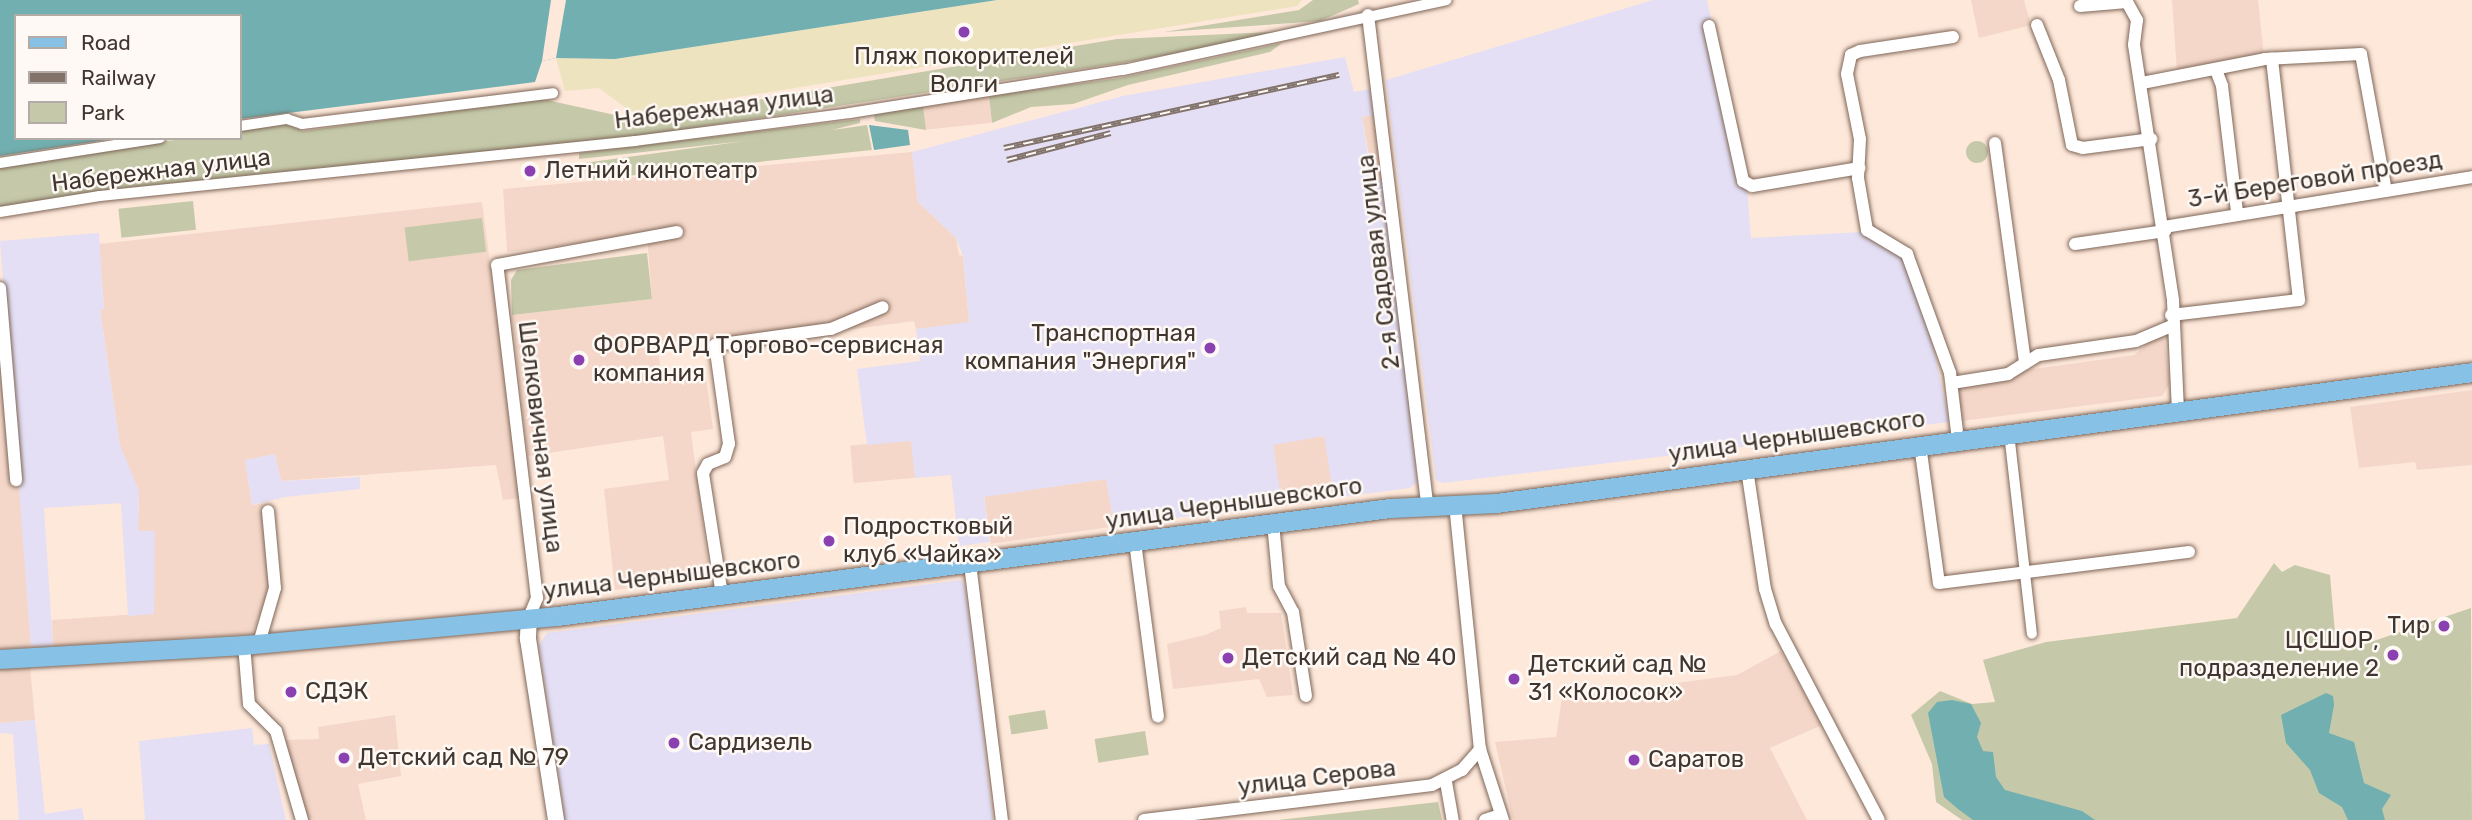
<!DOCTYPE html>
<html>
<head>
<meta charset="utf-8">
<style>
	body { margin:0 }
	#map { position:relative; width:2472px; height:820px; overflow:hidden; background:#fee8da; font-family:Rubik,sans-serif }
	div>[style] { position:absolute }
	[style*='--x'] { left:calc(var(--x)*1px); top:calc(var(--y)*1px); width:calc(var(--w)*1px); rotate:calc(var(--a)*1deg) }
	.built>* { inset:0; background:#f4d7c8; transform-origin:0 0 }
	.industrial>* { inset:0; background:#e4dff5 }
	.green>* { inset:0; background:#c5c9a9; transform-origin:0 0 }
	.round { border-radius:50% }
	.sand>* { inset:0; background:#ede3be }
	.water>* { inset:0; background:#72afb1 }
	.pier>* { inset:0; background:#fee8da }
	.roads { filter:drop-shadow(0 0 2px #7e6658) drop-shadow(0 0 2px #7e6658) }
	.pedestrian>* { height:10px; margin:-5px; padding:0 5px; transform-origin:5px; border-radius:5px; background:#fff }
	.minor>* { height:12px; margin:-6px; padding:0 6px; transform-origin:6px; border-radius:6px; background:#fff }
	.tertiary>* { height:16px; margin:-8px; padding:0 8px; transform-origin:8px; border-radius:8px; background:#fff }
	.primary>* { height:19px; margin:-9.5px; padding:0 9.5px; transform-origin:9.5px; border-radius:9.5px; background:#87c2e6 }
	.rail>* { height:6px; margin-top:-3px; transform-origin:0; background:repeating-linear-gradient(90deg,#fef9f5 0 10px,#82736a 0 20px); box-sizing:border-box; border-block:2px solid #82736a }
	.dots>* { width:19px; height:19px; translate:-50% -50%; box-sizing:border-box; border:4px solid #fef9f5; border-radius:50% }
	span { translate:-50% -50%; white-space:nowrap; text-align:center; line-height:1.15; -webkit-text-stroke:5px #fef9f5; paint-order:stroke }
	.poi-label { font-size:24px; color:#41362f }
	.left { translate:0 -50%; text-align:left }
	.right { translate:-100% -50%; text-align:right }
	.street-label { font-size:24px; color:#41362f }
	.legend { position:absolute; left:14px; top:14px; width:228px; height:126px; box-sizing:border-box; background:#fef9f5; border:2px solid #b2aba6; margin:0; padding:9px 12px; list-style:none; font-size:21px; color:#41362f }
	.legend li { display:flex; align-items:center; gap:14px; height:35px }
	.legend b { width:35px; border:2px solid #b2aba6 }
</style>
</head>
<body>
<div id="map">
	<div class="built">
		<i style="clip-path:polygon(1971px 0,2024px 0,2031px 25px,1979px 38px)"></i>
		<i style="clip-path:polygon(2172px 0,2258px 0,2264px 56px,2177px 72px)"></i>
		<i style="left:989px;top:96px;width:27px;height:67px;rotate:84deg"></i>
		<i style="left:1374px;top:115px;width:65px;height:12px;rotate:80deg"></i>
		<i style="clip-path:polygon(912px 152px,918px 202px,956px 238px,959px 255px,963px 256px,969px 323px,916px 329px,914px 321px,848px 330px,847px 320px,821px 327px,658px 344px,661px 375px,705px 371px,713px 429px,691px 432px,710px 578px,615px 590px,604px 489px,669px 480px,663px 436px,528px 456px,512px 315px,652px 299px,647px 235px,507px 252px,503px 189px)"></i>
		<i style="clip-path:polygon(482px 202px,521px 498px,503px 500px,496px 465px,281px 481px,275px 454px,245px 460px,252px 505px,263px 503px,271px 586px,252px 634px,53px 646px,52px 620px,154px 613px,154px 531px,138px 531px,139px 491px,125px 465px,120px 445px,100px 309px,104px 308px,99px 244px)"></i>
		<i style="clip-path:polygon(0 323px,9px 482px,19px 482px,31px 647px,0 649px)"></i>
		<i style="clip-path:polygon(2159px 334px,2164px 338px,2170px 383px,2162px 396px,1961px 421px,1956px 387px,2019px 371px,2134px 355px)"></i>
		<i style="clip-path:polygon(2472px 390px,2472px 465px,2417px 470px,2415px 462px,2359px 468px,2350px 407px)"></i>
		<i style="left:1325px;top:436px;width:63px;height:53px;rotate:82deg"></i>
		<i style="left:912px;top:440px;width:38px;height:62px;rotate:85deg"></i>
		<i style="left:1107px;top:479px;width:48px;height:124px;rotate:82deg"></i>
		<i style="clip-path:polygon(1246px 607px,1247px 613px,1281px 613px,1293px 695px,1267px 697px,1259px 679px,1173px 689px,1167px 644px,1205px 635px,1221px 628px,1219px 611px)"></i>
		<i style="clip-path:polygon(1781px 651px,1822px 725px,1770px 748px,1807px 820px,1513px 820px,1495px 742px,1556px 737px,1562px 698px,1737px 675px)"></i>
		<i style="clip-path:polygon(30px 667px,35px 720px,0 723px,0 669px)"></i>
		<i style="clip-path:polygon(395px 715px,401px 776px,358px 784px,366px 820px,308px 820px,284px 740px,319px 739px,318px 727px)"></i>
	</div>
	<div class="industrial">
		<i style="clip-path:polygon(1653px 0,1707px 0,1747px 188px,1751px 238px,1862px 232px,1904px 255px,1926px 311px,1949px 422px,1443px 483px,1436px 480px,1386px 80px)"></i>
		<i style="clip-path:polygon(1345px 57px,1354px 92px,1370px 89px,1374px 115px,1362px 117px,1372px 180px,1385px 179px,1417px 482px,1410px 488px,1334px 498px,1324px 436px,1273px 445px,1282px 504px,1114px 526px,1106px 479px,984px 497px,990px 542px,959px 546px,951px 475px,915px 478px,911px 441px,867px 445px,857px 369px,920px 361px,916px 329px,969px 322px,963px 256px,956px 238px,918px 202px,912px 152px,1123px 96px)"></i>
		<i style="clip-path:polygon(99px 233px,104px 309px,100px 310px,120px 445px,139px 491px,138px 531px,155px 531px,154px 614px,128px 616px,121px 503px,44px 508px,53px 646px,31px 647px,0 241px)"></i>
		<i style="clip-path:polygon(275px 454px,281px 481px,360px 477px,360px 489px,285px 497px,252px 505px,245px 460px)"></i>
		<i style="clip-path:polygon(961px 580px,965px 586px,993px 820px,565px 820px,539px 645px,547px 633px)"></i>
		<i style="clip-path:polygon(35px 720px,45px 814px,82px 808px,84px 820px,19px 820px,13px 734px,0 733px,0 723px)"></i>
		<i style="clip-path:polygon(252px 728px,254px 745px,269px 744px,286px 820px,145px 820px,139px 741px)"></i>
	</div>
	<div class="green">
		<i style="clip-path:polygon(1313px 0,1358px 0,1359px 4px,1320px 21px,1164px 32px,1299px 10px)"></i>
		<i style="clip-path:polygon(1293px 31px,1140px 60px,635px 137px,107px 190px,0 208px,0 166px,188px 138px,240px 138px,240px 131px,286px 124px,303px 131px,542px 99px,638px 120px,1117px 39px)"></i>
		<i style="clip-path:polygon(1282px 43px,1270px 52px,1128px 85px,1073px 104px,1031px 107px,992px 123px,989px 96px,1120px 78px)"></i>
		<i style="clip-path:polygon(923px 106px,926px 130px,875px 121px,874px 115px)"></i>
		<i style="clip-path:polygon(860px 119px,860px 123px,832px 130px,867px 125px,872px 150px,588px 180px,584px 163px,745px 141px,579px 159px,579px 153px)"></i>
		<i class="round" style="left:1966px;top:141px;width:22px;height:22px"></i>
		<i style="left:193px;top:201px;width:29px;height:75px;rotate:84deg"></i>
		<i style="left:482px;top:218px;width:34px;height:78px;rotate:83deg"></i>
		<i style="clip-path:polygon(647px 253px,652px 299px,512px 315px,511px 280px,517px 270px)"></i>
		<i style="clip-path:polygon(2274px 563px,2282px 572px,2295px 565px,2330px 575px,2335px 633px,2350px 649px,2471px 608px,2472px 820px,1962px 820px,1936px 802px,1932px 764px,1911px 715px,1940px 691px,1972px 704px,1995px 702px,1983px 660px,2046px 642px,2237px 618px)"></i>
		<i style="left:1045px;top:710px;width:19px;height:37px;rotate:81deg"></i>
		<i style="left:1145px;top:731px;width:24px;height:51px;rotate:81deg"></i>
		<i style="clip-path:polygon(1438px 802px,1442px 820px,1278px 820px)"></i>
	</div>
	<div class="sand">
		<i style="clip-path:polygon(997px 0,1302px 0,1297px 6px,634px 114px,599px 88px,565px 91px,556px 58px,615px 59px)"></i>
	</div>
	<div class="water">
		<i style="clip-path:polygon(0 0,997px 0,615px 59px,556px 58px,542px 61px,535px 82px,240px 119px,240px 16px,16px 16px,16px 138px,118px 138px,0 156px)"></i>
		<i style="clip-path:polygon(869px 125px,908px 130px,910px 145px,874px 150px)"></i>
		<i style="clip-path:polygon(2326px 693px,2333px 696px,2334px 705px,2329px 733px,2354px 742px,2364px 783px,2391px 795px,2382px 809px,2385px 820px,2348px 820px,2342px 807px,2319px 793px,2310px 770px,2286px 743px,2281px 715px)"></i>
		<i style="clip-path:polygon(1952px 700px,1971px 704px,1981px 723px,1977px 737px,1983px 751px,1993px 752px,1996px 777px,2005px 790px,2082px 811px,2095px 820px,1973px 820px,1958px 809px,1944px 797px,1928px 713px,1937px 702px)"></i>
	</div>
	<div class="pier">
		<i style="clip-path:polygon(551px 0,566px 0,556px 58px,542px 61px)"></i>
	</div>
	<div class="roads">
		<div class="pedestrian">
			<i style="--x:240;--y:126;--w:48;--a:-8.5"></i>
			<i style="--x:287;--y:119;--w:16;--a:18"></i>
			<i style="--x:302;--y:124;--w:253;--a:-7"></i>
			<i style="--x:0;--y:163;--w:162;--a:-8.9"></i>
			<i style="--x:0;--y:212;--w:101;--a:-9.1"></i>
			<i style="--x:100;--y:196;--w:538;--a:-5.87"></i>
			<i style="--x:635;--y:141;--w:217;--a:-7.4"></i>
			<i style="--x:850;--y:113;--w:276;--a:-9"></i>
			<i style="--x:1123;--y:70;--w:331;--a:-12.2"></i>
			<i style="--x:2009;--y:433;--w:202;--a:83.5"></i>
		</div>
		<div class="minor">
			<i style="--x:2080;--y:6;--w:47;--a:-4.9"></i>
			<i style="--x:2127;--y:2;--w:21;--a:61"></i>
			<i style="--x:2137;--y:20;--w:25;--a:97"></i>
			<i style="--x:2134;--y:45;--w:259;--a:81.3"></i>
			<i style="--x:2173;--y:301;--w:109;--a:87.4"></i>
			<i style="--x:1368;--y:15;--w:494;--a:83.1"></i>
			<i style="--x:2037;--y:25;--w:59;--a:68.2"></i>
			<i style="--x:2059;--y:80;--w:66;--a:78.7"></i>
			<i style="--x:2072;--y:145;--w:11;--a:15"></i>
			<i style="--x:2083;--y:148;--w:69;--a:-7.5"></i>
			<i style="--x:1709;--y:26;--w:159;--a:77.6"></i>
			<i style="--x:1743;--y:181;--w:10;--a:29"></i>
			<i style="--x:1752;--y:186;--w:109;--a:-9.5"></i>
			<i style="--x:1953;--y:37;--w:94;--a:171.4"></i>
			<i style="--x:1860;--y:51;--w:10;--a:156"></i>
			<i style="--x:1851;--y:55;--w:19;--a:102"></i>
			<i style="--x:1847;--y:74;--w:66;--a:78.7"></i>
			<i style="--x:1860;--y:139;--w:39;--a:93"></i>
			<i style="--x:1858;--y:178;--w:53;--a:80.2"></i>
			<i style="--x:1867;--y:230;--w:47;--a:31"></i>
			<i style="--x:1907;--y:254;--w:127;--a:70.1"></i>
			<i style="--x:1950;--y:373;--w:67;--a:83.2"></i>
			<i style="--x:2216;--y:70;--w:17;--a:69"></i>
			<i style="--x:2222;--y:86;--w:127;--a:83.2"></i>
			<i style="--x:2142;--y:83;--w:125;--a:-11"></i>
			<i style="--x:2265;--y:59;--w:96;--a:-3"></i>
			<i style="--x:2361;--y:54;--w:139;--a:79.7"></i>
			<i style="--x:1995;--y:143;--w:222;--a:82.2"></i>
			<i style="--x:2164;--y:227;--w:312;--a:-9.2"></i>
			<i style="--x:2075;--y:244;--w:91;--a:-8.2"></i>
			<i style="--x:0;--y:288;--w:193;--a:85.2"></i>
			<i style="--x:2171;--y:315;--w:129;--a:-6.7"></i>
			<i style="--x:2299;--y:300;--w:243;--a:-96.4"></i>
			<i style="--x:1952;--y:383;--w:57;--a:-9.1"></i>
			<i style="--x:2008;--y:374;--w:36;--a:-32"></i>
			<i style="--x:2039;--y:355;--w:98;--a:-8.2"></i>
			<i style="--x:2136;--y:341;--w:38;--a:-23"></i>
			<i style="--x:1920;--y:445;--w:139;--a:82.2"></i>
			<i style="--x:1939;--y:583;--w:252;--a:-7.1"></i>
			<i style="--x:1747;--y:469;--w:121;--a:81.5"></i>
			<i style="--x:1765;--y:589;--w:37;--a:73"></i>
			<i style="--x:1776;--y:624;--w:221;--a:62.3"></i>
			<i style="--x:1455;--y:504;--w:246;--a:84.2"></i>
			<i style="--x:1480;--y:749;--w:75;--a:72.1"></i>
			<i style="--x:1273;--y:523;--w:63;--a:84.6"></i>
			<i style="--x:1279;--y:586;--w:30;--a:62"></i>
			<i style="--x:1293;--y:612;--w:85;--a:81.2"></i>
			<i style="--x:1135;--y:542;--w:176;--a:82.5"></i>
			<i style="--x:970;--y:564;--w:258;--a:82.9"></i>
			<i style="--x:722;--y:595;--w:123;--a:-98.9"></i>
			<i style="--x:703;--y:473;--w:10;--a:-61"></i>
			<i style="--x:708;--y:464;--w:18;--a:-22"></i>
			<i style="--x:725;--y:457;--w:14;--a:-73"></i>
			<i style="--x:729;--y:444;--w:100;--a:-98"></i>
			<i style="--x:715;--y:345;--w:117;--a:-7.9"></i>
			<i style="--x:831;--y:329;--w:56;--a:-22.9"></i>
			<i style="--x:529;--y:617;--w:21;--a:-67"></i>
			<i style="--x:537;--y:598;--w:335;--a:-96.8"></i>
			<i style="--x:497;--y:265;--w:183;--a:-10.4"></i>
			<i style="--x:259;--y:643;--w:57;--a:-73.8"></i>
			<i style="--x:275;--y:588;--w:77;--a:-95.2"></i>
			<i style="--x:244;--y:645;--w:59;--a:85.2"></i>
			<i style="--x:249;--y:704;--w:38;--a:45"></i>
			<i style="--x:276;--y:731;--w:93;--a:73.7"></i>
			<i style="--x:1446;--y:782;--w:39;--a:80"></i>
			<i style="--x:1144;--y:820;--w:290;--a:-6.9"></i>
			<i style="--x:1432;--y:785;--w:34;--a:-27"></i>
			<i style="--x:1462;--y:770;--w:28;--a:-49"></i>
			<i style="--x:1485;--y:820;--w:16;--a:-18"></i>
		</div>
		<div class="tertiary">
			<i style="--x:529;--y:617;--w:22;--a:93"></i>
			<i style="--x:528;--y:639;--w:183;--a:81.2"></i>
		</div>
		<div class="primary">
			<i style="--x:0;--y:659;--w:244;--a:-3.3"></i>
			<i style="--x:244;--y:645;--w:314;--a:-5.3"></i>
			<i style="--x:557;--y:616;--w:840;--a:-7.39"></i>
			<i style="--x:1390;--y:508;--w:106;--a:-2.7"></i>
			<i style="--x:1496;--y:503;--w:985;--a:-7.64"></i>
		</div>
	</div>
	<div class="rail">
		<i style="--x:1004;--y:148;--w:343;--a:-12.3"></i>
		<i style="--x:1007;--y:160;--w:107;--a:-14.6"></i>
	</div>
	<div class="dots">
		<i style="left:964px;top:32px;background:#8a40b1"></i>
		<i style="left:530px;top:171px;background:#8a40b1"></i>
		<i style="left:1210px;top:348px;background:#8a40b1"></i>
		<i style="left:579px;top:360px;background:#8a40b1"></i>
		<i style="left:829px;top:541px;background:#8a40b1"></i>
		<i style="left:2444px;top:626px;background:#8a40b1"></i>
		<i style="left:2393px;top:655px;background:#8a40b1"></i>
		<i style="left:1228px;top:658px;background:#8a40b1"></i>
		<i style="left:1514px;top:679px;background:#8a40b1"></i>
		<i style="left:291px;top:692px;background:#8a40b1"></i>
		<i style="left:674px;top:743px;background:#8a40b1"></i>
		<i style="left:344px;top:758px;background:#8a40b1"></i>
		<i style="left:1634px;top:760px;background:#8a40b1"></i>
	</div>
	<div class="poi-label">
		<span style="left:964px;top:71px">Пляж покорителей<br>Волги</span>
		<span class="left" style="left:544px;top:171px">Летний кинотеатр</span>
		<span class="right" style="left:1196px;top:348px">Транспортная<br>компания "Энергия"</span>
		<span class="left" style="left:593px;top:360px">ФОРВАРД Торгово-сервисная<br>компания</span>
		<span class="left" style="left:843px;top:541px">Подростковый<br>клуб «Чайка»</span>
		<span class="right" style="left:2430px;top:626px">Тир</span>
		<span class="right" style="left:2379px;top:655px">ЦСШОР,<br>подразделение 2</span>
		<span class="left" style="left:1242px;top:658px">Детский сад № 40</span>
		<span class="left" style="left:1528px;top:679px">Детский сад №<br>31 «Колосок»</span>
		<span class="left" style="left:305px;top:692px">СДЭК</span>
		<span class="left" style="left:688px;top:743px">Сардизель</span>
		<span class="left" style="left:358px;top:758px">Детский сад № 79</span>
		<span class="left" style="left:1648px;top:760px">Саратов</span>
	</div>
	<div class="street-label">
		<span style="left:724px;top:108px;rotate:-7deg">Набережная улица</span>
		<span style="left:161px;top:171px;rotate:-7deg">Набережная улица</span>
		<span style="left:2315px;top:180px;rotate:-9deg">3-й Береговой проезд</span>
		<span style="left:1379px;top:262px;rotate:-97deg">2-я Садовая улица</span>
		<span style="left:540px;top:437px;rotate:83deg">Шелковичная улица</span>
		<span style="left:1797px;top:437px;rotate:-8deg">улица Чернышевского</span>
		<span style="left:1234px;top:504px;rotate:-8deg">улица Чернышевского</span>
		<span style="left:672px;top:576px;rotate:-7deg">улица Чернышевского</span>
		<span style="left:1317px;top:778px;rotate:-7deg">улица Серова</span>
	</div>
	<ul class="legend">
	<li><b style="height:9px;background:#87c2e6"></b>Road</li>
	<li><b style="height:9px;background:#82736a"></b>Railway</li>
	<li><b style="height:19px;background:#c5c9a9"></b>Park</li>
	</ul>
</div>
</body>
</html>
